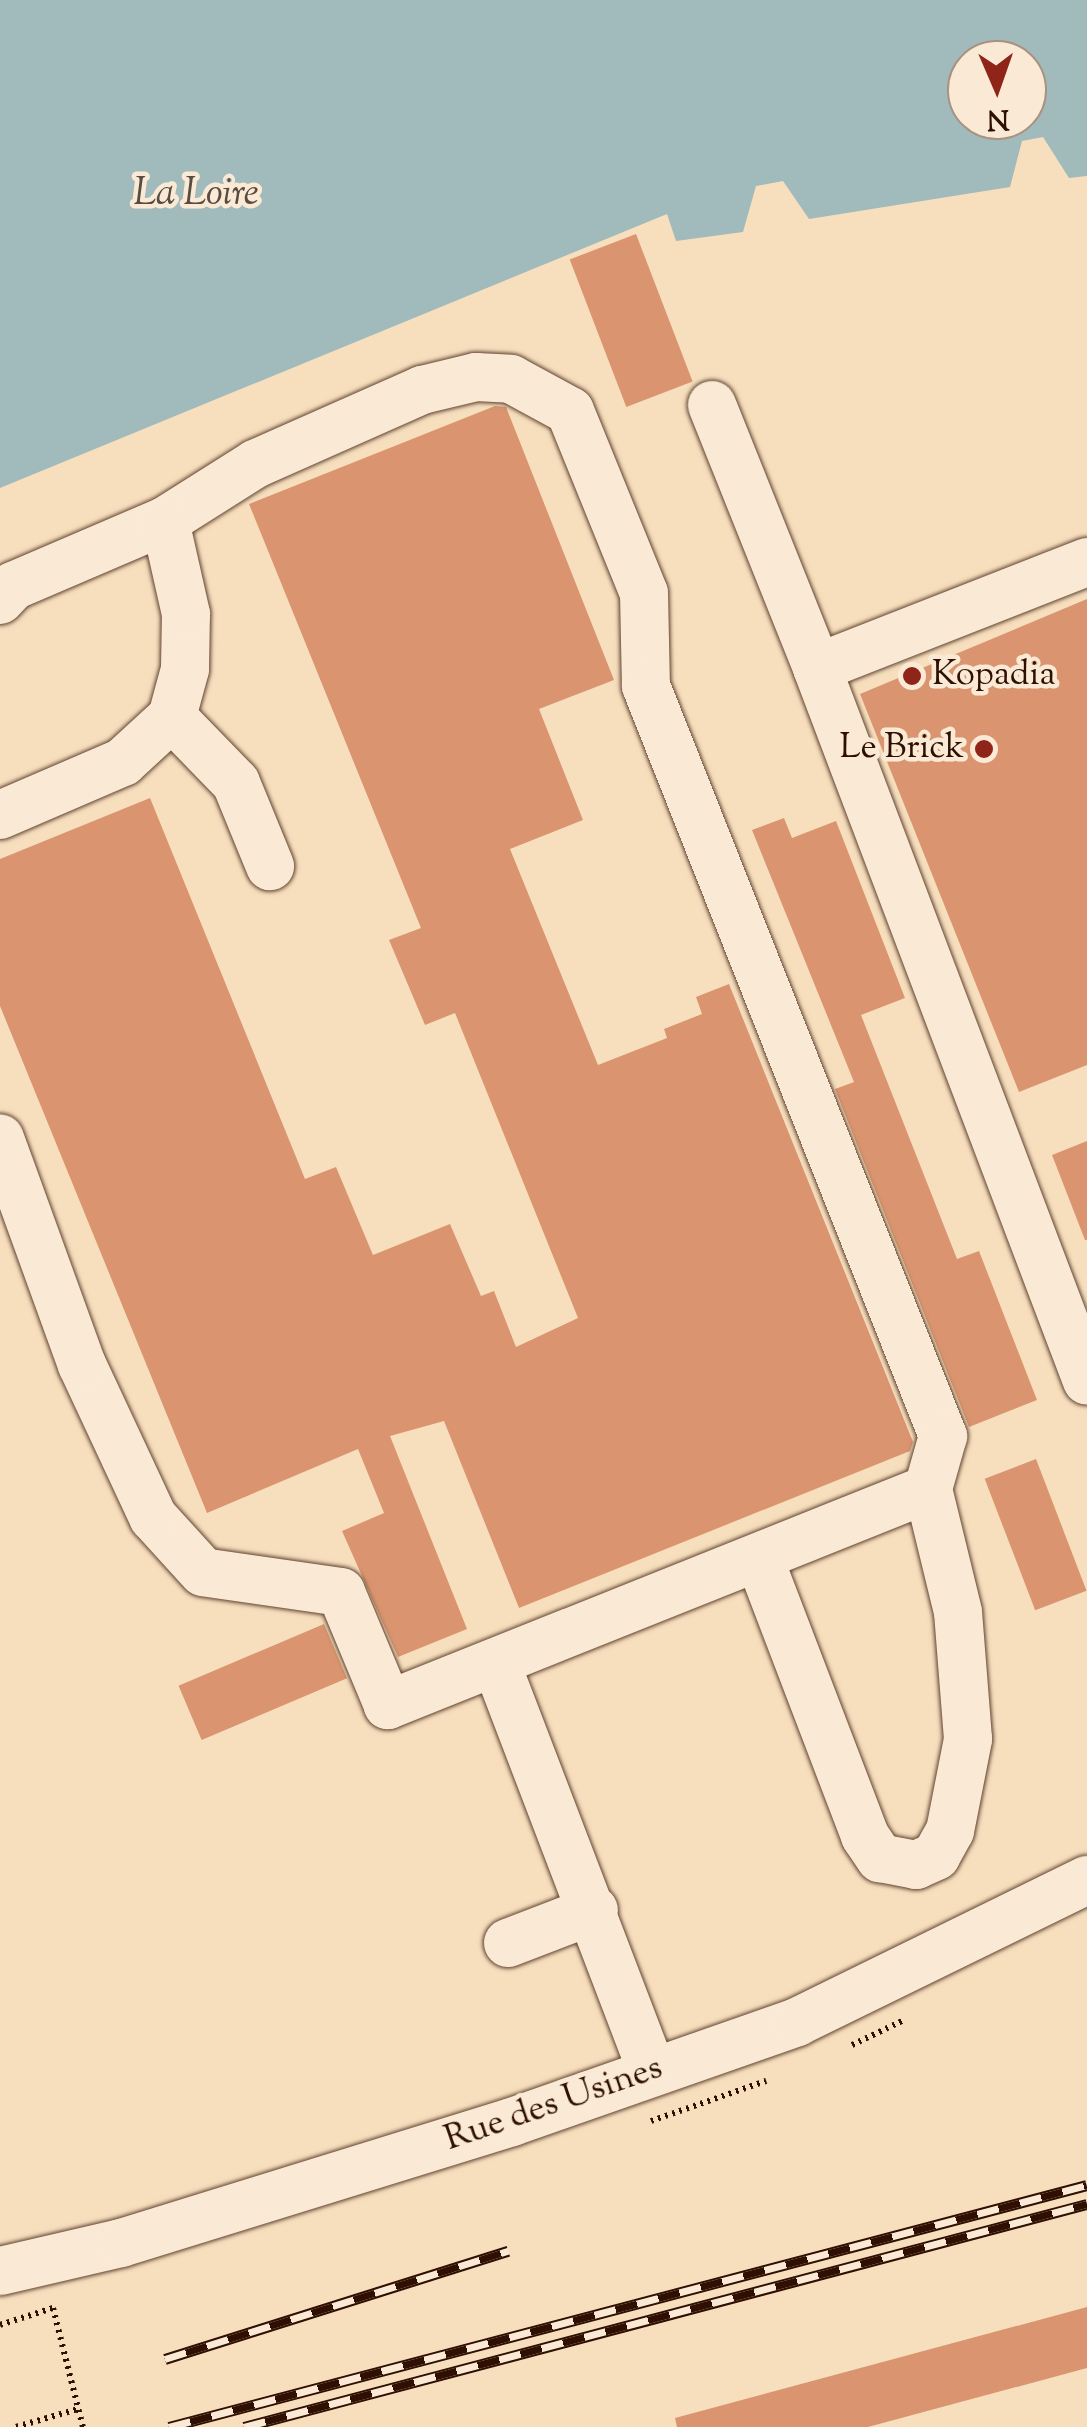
<!DOCTYPE html>
<html>
<head>
<meta charset="utf-8">
<style>
	body { margin:0 }
	#map { position:relative; width:1087px; height:2427px; overflow:hidden; background:#f7dfbe; font-family:"Sorts Mill Goudy",serif }
	div>[style] { position:absolute }
	[style*='--x'] { left:calc(var(--x)*1px); top:calc(var(--y)*1px); width:calc(var(--w)*1px); rotate:calc(var(--a)*1deg) }
	.water>* { inset:0; background:#a1babb }
	.building>* { inset:0; background:#da9570; transform-origin:0 0 }
	.path>* { height:6px; margin-top:-3px; transform-origin:0; background:repeating-linear-gradient(90deg,#2f0f01 0 2.5px,transparent 0 7.5px) }
	.roads { filter:drop-shadow(0 0 2px #614330) drop-shadow(0 0 2px #614330) }
	.minor>* { height:48px; margin:-24px; padding:0 24px; transform-origin:24px; border-radius:24px; background:#faead5 }
	.rail>* { height:11px; margin-top:-5.5px; transform-origin:0; background:repeating-linear-gradient(90deg,#faead5 0 22px,#2f0f01 0 44px); box-sizing:border-box; border-block:2px solid #2f0f01 }
	.dots>* { width:28px; height:28px; translate:-50% -50%; box-sizing:border-box; border:5px solid #faead5; border-radius:50% }
	span { translate:-50% -50%; white-space:nowrap; text-align:center; line-height:1.15; -webkit-text-stroke:9px #faead5; paint-order:stroke }
	.poi-label { font-size:35px; color:#2f0f01 }
	.left { translate:0 -50%; text-align:left }
	.right { translate:-100% -50%; text-align:right }
	.street-label { font-size:35px; color:#2f0f01 }
	.water-label { font-size:38px; color:#574b42; font-style:italic }
	.north { position:absolute; left:947px; top:40px; width:100px; height:100px; box-sizing:border-box; background:#faead5; border:2px solid #a99280; border-radius:50%; rotate:178deg; font-size:28px; font-weight:700; line-height:40px; text-align:center; color:#2f0f01 }
	.north::after { content:''; display:block; margin:auto; width:35px; height:45px; background:#8f2418; clip-path:polygon(50% 0,100% 100%,50% 72%,0 100%) }
</style>
</head>
<body>
<div id="map">
	<div class="water">
		<i style="clip-path:polygon(evenodd,0 0,1087px 0,1087px 176px,1069px 178px,1043px 137px,1022px 141px,1010px 187px,809px 219px,783px 181px,756px 186px,743px 232px,676px 241px,667px 214px,0 488px,0 0,967px 60px,1027px 60px,1027px 120px,967px 120px,967px 60px)"></i>
	</div>
	<div class="building">
		<i style="left:636px;top:234px;width:158px;height:71px;rotate:69deg"></i>
		<i style="clip-path:polygon(495px 406px,506px 407px,614px 680px,539px 709px,583px 820px,510px 849px,598px 1065px,667px 1038px,664px 1029px,702px 1014px,696px 997px,729px 984px,913px 1442px,910px 1451px,519px 1608px,444px 1421px,390px 1436px,467px 1629px,398px 1657px,342px 1531px,384px 1513px,358px 1449px,207px 1513px,0 1006px,0 859px,150px 798px,305px 1179px,336px 1167px,373px 1255px,450px 1224px,481px 1296px,494px 1291px,516px 1347px,578px 1318px,455px 1013px,425px 1025px,389px 940px,421px 928px,249px 504px)"></i>
		<i style="clip-path:polygon(1087px 599px,1087px 1065px,1019px 1092px,860px 694px)"></i>
		<i style="clip-path:polygon(784px 818px,792px 838px,836px 821px,905px 998px,861px 1015px,957px 1259px,979px 1251px,1037px 1400px,969px 1427px,835px 1089px,854px 1082px,752px 830px)"></i>
		<i style="clip-path:polygon(1087px 1141px,1087px 1240px,1085px 1240px,1052px 1155px)"></i>
		<i style="left:1036px;top:1459px;width:141px;height:55px;rotate:69deg"></i>
		<i style="left:324px;top:1624px;width:59px;height:158px;rotate:67deg"></i>
		<i style="clip-path:polygon(1087px 2307px,1087px 2368px,868px 2427px,677px 2427px,675px 2418px)"></i>
	</div>
	<div class="path">
		<i style="--x:852;--y:2045;--w:58;--a:-25.7"></i>
		<i style="--x:651;--y:2121;--w:122;--a:-19.2"></i>
		<i style="--x:0;--y:2325;--w:56;--a:-17.8"></i>
		<i style="--x:53;--y:2308;--w:123;--a:75.9"></i>
		<i style="--x:16;--y:2427;--w:65;--a:-16.2"></i>
	</div>
	<div class="roads">
		<div class="minor">
			<i style="--x:712;--y:405;--w:283;--a:68.2"></i>
			<i style="--x:1087;--y:562;--w:290;--a:158.6"></i>
			<i style="--x:817;--y:668;--w:762;--a:69.26"></i>
			<i style="--x:0;--y:600;--w:19;--a:-47"></i>
			<i style="--x:13;--y:586;--w:165;--a:-23.2"></i>
			<i style="--x:165;--y:521;--w:107;--a:-32.3"></i>
			<i style="--x:255;--y:464;--w:183;--a:-23.9"></i>
			<i style="--x:422;--y:390;--w:56;--a:-13.5"></i>
			<i style="--x:476;--y:377;--w:35;--a:3"></i>
			<i style="--x:511;--y:379;--w:67;--a:28.5"></i>
			<i style="--x:570;--y:411;--w:196;--a:67.9"></i>
			<i style="--x:644;--y:593;--w:93;--a:88.8"></i>
			<i style="--x:646;--y:686;--w:807;--a:68.4"></i>
			<i style="--x:943;--y:1436;--w:55;--a:105.8"></i>
			<i style="--x:928;--y:1489;--w:582;--a:158.2"></i>
			<i style="--x:388;--y:1705;--w:122;--a:-112.6"></i>
			<i style="--x:341;--y:1592;--w:139;--a:-171.8"></i>
			<i style="--x:203;--y:1572;--w:74;--a:-132.3"></i>
			<i style="--x:153;--y:1517;--w:168;--a:-115"></i>
			<i style="--x:82;--y:1365;--w:241;--a:-109.9"></i>
			<i style="--x:172;--y:717;--w:92;--a:45.9"></i>
			<i style="--x:236;--y:783;--w:90;--a:67.7"></i>
			<i style="--x:0;--y:815;--w:134;--a:-23.3"></i>
			<i style="--x:123;--y:762;--w:67;--a:-42.6"></i>
			<i style="--x:172;--y:717;--w:50;--a:-74.8"></i>
			<i style="--x:185;--y:669;--w:55;--a:-89"></i>
			<i style="--x:186;--y:614;--w:95;--a:-102.7"></i>
			<i style="--x:759;--y:1558;--w:298;--a:69.1"></i>
			<i style="--x:865;--y:1836;--w:27;--a:56"></i>
			<i style="--x:880;--y:1858;--w:37;--a:11"></i>
			<i style="--x:916;--y:1865;--w:22;--a:-24"></i>
			<i style="--x:936;--y:1856;--w:29;--a:-61"></i>
			<i style="--x:950;--y:1831;--w:94;--a:-78.9"></i>
			<i style="--x:968;--y:1739;--w:127;--a:-94.5"></i>
			<i style="--x:958;--y:1612;--w:127;--a:-103.7"></i>
			<i style="--x:496;--y:1663;--w:438;--a:69.1"></i>
			<i style="--x:508;--y:1943;--w:92;--a:-21"></i>
			<i style="--x:0;--y:2271;--w:124;--a:-13"></i>
			<i style="--x:121;--y:2243;--w:409;--a:-17.2"></i>
			<i style="--x:512;--y:2122;--w:302;--a:-19.3"></i>
			<i style="--x:797;--y:2022;--w:323;--a:-26.1"></i>
		</div>
	</div>
	<div class="rail">
		<i style="--x:165;--y:2359;--w:360;--a:-17.5"></i>
		<i style="--x:169;--y:2427;--w:949;--a:-14.77"></i>
		<i style="--x:244;--y:2427;--w:872;--a:-14.82"></i>
	</div>
	<div class="dots">
		<i style="left:912px;top:676px;background:#8f2418"></i>
		<i style="left:984px;top:749px;background:#8f2418"></i>
	</div>
	<div class="poi-label">
		<span class="left" style="left:932px;top:676px">Kopadia</span>
		<span class="right" style="left:964px;top:749px">Le Brick</span>
	</div>
	<div class="street-label">
		<span style="left:554px;top:2105px;rotate:-19deg">Rue des Usines</span>
	</div>
	<div class="water-label">
		<span style="left:196px;top:196px">La Loire</span>
	</div>
	<div class="north">N</div>
</div>
</body>
</html>
